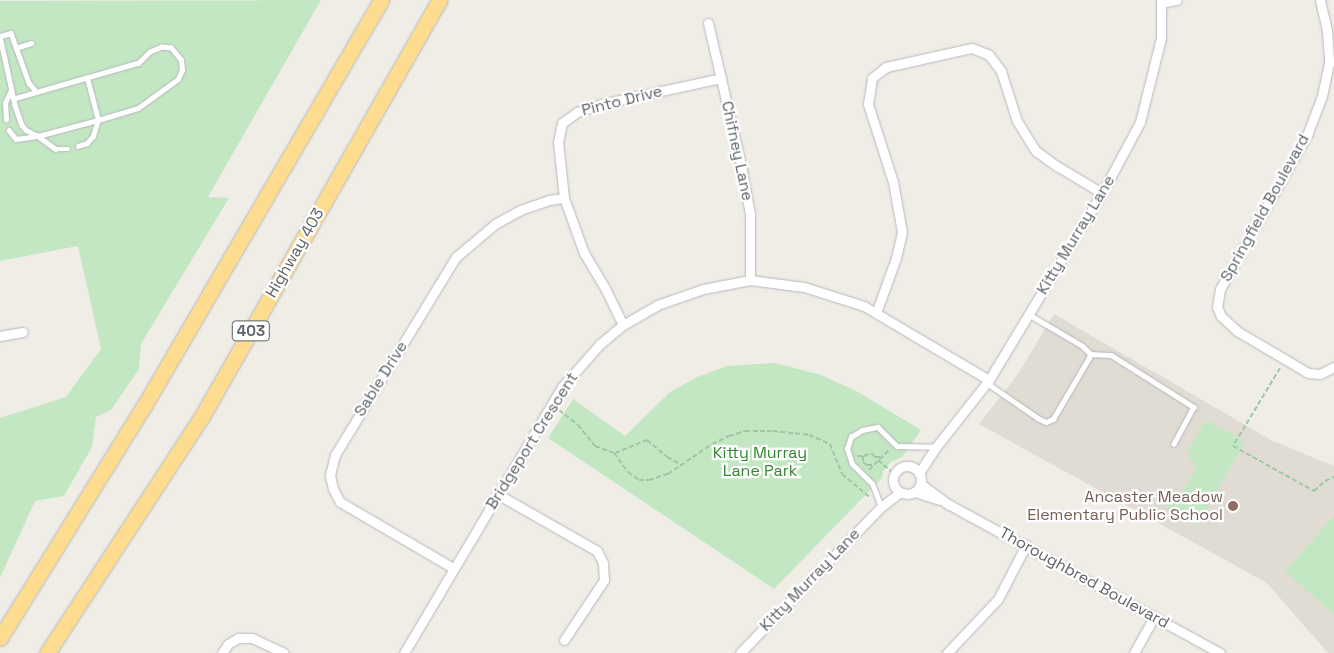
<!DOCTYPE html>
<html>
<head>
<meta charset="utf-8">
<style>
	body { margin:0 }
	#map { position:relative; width:1334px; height:653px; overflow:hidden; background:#f0ede6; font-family:"Space Grotesk",sans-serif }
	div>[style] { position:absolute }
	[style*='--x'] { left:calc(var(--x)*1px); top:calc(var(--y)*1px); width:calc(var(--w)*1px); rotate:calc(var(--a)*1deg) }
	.education>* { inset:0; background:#e0dcd4 }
	.green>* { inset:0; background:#c4e7c3 }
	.path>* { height:2px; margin-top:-1px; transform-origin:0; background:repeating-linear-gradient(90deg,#9cc8a6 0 5px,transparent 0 7.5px) }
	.roads { filter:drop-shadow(0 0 1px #b6b8bc) drop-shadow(0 0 1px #b6b8bc) }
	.lane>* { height:4.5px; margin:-2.25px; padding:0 2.25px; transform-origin:2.25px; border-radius:2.25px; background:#fff }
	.street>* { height:9px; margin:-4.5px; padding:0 4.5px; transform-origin:4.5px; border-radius:4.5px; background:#fff }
	.street>.ring { margin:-4.5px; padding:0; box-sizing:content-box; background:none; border:9px solid #fff; border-radius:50% }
	.highway>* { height:15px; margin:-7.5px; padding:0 7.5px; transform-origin:7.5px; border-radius:7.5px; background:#fddc90 }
	.dots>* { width:14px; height:14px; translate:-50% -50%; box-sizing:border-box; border:2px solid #fff; border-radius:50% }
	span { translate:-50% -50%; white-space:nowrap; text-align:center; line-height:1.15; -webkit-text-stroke:4.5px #fff; paint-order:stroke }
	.shield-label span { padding:1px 4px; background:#fff; border:1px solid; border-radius:4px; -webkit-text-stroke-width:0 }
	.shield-label { font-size:15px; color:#5d6266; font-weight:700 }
	.street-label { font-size:16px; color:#5d6266 }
	.park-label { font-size:16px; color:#358535 }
	.education-label { font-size:16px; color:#785e54 }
	.right { translate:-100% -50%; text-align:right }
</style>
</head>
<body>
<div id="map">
	<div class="education">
		<i style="clip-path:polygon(1054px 314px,1273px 441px,1334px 466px,1334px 653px,1328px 653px,1267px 583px,979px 424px,1018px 374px)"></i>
	</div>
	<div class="green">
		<i style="clip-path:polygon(321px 0,208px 197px,229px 198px,141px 344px,139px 369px,111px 410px,96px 417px,92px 447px,64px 496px,35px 501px,0 578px,0 418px,66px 397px,101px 349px,78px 246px,0 261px,0 1px)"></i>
		<i style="clip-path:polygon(775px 363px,821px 375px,858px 392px,921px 430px,902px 457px,891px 462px,883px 471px,882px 478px,774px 589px,548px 438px,573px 399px,625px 436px,670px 392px,697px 377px,727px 366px)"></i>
		<i style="clip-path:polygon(1209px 421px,1244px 442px,1201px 520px,1196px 525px,1167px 509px,1167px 501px,1173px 494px,1179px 497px,1197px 466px,1188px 459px,1191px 454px,1187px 451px,1204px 423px)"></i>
		<i style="clip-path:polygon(1334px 516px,1334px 615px,1285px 571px)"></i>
	</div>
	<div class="path">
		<i style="--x:1280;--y:368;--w:91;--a:121.1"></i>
		<i style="--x:1233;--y:446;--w:93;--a:29.1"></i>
		<i style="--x:1314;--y:491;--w:15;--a:-42"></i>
		<i style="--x:1325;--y:481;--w:10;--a:-24"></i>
		<i style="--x:559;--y:410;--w:24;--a:38"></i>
		<i style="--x:578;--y:425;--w:27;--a:51"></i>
		<i style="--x:595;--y:446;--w:20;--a:20"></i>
		<i style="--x:614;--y:453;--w:24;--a:54"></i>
		<i style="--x:628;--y:472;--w:14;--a:36"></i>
		<i style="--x:639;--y:480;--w:10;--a:0"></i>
		<i style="--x:649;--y:480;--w:20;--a:-18"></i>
		<i style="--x:668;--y:474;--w:53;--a:-34.3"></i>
		<i style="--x:712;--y:444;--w:19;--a:-25"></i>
		<i style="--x:729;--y:436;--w:17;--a:-17"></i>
		<i style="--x:745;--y:431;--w:28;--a:0"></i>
		<i style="--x:773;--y:431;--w:36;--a:6"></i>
		<i style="--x:809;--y:435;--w:23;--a:23"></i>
		<i style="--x:830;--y:444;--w:32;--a:68"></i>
		<i style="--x:842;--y:474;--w:35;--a:40"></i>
		<i style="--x:615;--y:453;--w:35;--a:-22"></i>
		<i style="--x:647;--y:440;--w:26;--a:40"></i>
		<i style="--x:667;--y:457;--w:17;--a:28"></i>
		<i style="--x:857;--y:456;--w:6;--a:0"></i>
		<i style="--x:863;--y:456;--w:6;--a:90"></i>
		<i style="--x:863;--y:462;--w:5;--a:37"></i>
		<i style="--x:867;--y:465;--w:7;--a:0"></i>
		<i style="--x:864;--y:456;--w:8;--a:-23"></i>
		<i style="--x:871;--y:453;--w:6;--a:45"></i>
		<i style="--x:875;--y:457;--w:7;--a:0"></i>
		<i style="--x:878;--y:460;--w:21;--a:41"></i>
		<i style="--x:869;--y:470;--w:30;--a:-45"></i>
	</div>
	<div class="roads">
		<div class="lane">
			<i style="--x:0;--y:36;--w:71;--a:77.7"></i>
			<i style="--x:15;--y:105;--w:21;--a:71"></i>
			<i style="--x:22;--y:125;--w:6;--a:51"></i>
			<i style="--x:26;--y:130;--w:13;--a:27"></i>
			<i style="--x:38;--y:136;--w:62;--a:-14.9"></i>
			<i style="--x:98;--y:120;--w:43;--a:-104.7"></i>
			<i style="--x:87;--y:78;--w:76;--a:164"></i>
			<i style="--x:0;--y:36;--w:11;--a:-15"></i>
			<i style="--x:11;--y:33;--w:53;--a:70.2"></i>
			<i style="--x:29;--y:83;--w:11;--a:49"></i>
			<i style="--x:16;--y:48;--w:16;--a:-18"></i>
			<i style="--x:6;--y:120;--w:17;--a:-93"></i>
			<i style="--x:5;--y:103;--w:14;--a:-65"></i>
			<i style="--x:9;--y:130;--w:11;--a:52"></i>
			<i style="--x:16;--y:139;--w:22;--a:-8"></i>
			<i style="--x:38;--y:136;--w:22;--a:36"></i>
			<i style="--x:56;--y:149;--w:12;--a:0"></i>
			<i style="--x:78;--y:146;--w:9;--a:-18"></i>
			<i style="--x:87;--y:143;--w:9;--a:-49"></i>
			<i style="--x:93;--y:136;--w:17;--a:-73"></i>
			<i style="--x:98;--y:120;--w:42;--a:-16.7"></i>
			<i style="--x:138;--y:108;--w:49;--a:-35.9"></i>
			<i style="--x:178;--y:79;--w:10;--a:-66"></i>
			<i style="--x:182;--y:70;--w:10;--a:-96"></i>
			<i style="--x:181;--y:60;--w:16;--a:-130"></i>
			<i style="--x:171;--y:48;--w:9;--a:-174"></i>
			<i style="--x:162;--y:47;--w:13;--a:157"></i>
			<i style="--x:150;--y:52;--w:16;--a:135"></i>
			<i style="--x:139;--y:63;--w:54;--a:163.9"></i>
			<i style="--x:1090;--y:354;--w:21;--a:3"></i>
			<i style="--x:1111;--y:355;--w:98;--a:32.1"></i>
			<i style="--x:1194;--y:407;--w:42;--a:118.4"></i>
			<i style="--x:987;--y:383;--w:62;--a:34.5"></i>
			<i style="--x:1038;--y:418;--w:9;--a:27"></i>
			<i style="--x:1046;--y:422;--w:8;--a:-23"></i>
			<i style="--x:1053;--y:419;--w:71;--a:-59.5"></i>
			<i style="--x:1089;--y:358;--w:4;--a:-76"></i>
			<i style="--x:1090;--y:354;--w:11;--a:-135"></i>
			<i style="--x:1082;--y:346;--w:61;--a:-149.7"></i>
			<i style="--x:881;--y:507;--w:25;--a:-111"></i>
			<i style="--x:872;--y:484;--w:28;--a:-135"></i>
			<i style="--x:852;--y:464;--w:16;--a:-108"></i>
			<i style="--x:847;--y:449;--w:13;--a:-72"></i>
			<i style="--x:851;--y:437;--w:13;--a:-32"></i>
			<i style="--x:862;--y:430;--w:16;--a:-11"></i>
			<i style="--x:878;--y:427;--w:27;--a:45"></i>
			<i style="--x:897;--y:446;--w:39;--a:1"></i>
		</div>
		<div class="street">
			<i style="--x:1320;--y:0;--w:32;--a:77"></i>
			<i style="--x:1327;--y:31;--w:32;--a:86"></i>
			<i style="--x:1329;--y:63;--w:34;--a:102"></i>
			<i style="--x:1322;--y:96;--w:40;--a:111"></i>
			<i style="--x:1308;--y:133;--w:179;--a:119.4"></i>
			<i style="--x:1220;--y:289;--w:18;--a:99"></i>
			<i style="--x:1217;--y:307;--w:10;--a:66"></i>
			<i style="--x:1221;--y:316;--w:22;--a:43"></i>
			<i style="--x:1237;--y:331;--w:82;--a:30.6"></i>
			<i style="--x:1308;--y:373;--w:12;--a:5"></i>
			<i style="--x:1320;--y:374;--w:16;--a:-27"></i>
			<i style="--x:1161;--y:3;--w:16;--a:-11"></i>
			<i style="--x:708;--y:23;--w:146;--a:76.9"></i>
			<i style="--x:741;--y:165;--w:50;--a:79.6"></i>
			<i style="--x:750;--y:214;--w:66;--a:90"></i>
			<i style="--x:876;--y:313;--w:59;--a:-70"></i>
			<i style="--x:896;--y:258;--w:27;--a:-77"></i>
			<i style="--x:902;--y:232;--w:51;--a:-100.2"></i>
			<i style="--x:893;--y:182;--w:82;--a:-107.8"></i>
			<i style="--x:868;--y:104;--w:26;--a:-81"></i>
			<i style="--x:872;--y:78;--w:18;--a:-38"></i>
			<i style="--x:886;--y:67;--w:88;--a:-12.5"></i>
			<i style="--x:972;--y:48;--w:18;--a:22"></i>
			<i style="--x:989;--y:55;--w:20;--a:53"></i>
			<i style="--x:1001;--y:71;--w:52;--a:72.3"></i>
			<i style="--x:1017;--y:121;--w:36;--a:58"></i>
			<i style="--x:1036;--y:151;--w:26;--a:36"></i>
			<i style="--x:1057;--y:166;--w:52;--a:31"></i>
			<i style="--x:623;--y:325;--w:41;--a:-115.9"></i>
			<i style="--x:605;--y:288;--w:41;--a:-121"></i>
			<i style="--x:584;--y:253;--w:59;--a:-110"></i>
			<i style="--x:564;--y:198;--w:56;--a:-96.1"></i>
			<i style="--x:558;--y:142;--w:19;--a:-78"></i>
			<i style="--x:562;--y:123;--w:19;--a:-36"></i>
			<i style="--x:577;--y:112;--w:25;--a:-18"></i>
			<i style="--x:601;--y:104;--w:123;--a:-12.2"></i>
			<i style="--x:0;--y:336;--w:23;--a:-10"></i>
			<i class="ring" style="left:893px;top:466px;width:19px;height:19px"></i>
			<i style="--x:919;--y:473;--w:31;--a:-57"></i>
			<i style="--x:936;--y:447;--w:85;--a:-51.7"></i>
			<i style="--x:989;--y:380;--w:218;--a:-58.9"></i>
			<i style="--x:1102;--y:193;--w:81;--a:-61.8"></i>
			<i style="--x:1140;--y:122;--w:87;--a:-76"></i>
			<i style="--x:1161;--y:38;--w:38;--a:-90"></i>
			<i style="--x:921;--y:484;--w:34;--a:37"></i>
			<i style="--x:948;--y:504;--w:310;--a:28.7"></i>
			<i style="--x:915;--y:492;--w:25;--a:18"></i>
			<i style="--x:499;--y:495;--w:113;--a:29.7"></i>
			<i style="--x:597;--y:551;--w:13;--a:63"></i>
			<i style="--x:603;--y:563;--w:17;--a:87"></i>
			<i style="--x:604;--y:580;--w:72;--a:123.7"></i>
			<i style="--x:453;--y:568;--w:131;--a:-149.7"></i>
			<i style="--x:340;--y:502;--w:15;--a:-118"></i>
			<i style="--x:333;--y:489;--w:14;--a:-102"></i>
			<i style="--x:330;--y:475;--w:21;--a:-76"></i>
			<i style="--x:335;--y:455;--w:232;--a:-58.6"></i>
			<i style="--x:456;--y:257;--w:51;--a:-40.2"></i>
			<i style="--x:495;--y:224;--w:29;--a:-29"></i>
			<i style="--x:520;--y:210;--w:31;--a:-19"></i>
			<i style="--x:549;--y:200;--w:15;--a:-8"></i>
			<i style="--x:222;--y:653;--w:11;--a:-56"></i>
			<i style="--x:228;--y:644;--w:12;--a:-31"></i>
			<i style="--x:238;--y:638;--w:14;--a:0"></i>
			<i style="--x:252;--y:638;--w:35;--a:25"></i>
			<i style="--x:404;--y:653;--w:309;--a:-59.3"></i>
			<i style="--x:562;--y:387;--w:57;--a:-48.5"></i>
			<i style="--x:600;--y:344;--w:30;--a:-40"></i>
			<i style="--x:623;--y:325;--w:39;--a:-30"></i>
			<i style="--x:657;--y:305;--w:49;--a:-19.2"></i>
			<i style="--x:703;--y:289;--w:48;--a:-10.8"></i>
			<i style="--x:750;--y:280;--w:54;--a:7.4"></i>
			<i style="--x:804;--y:287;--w:63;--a:17.6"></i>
			<i style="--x:864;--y:306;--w:145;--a:30.6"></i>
			<i style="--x:740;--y:653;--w:203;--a:-46"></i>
			<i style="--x:881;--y:507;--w:24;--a:-38"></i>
			<i style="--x:947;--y:653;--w:74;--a:-46.6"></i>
			<i style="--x:998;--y:599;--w:61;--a:-62.6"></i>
			<i style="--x:1134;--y:653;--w:41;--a:-60.9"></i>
		</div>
		<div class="highway">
			<i style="--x:0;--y:638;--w:273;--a:-58.2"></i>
			<i style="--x:144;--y:406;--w:470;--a:-59.7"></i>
			<i style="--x:47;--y:653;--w:281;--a:-56.8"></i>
			<i style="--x:201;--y:418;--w:481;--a:-60.3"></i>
		</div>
	</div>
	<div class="dots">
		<i style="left:1233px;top:506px;background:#8d6e63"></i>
	</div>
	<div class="shield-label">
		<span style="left:251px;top:331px">403</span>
	</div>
	<div class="street-label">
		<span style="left:622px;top:101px;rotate:-14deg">Pinto Drive</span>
		<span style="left:737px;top:151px;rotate:78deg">Chifney Lane</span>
		<span style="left:1265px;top:208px;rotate:-61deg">Springfield Boulevard</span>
		<span style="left:1076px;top:235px;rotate:-59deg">Kitty Murray Lane</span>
		<span style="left:295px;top:253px;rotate:-60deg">Highway 403</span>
		<span style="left:381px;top:379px;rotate:-58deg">Sable Drive</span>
		<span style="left:532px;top:441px;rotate:-58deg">Bridgeport Crescent</span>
		<span style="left:1084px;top:578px;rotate:29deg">Thoroughbred Boulevard</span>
		<span style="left:810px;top:580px;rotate:-46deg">Kitty Murray Lane</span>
	</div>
	<div class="park-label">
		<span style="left:760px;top:462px">Kitty Murray<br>Lane Park</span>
	</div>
	<div class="education-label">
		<span class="right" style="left:1223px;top:506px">Ancaster Meadow<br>Elementary Public School</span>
	</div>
</div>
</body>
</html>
